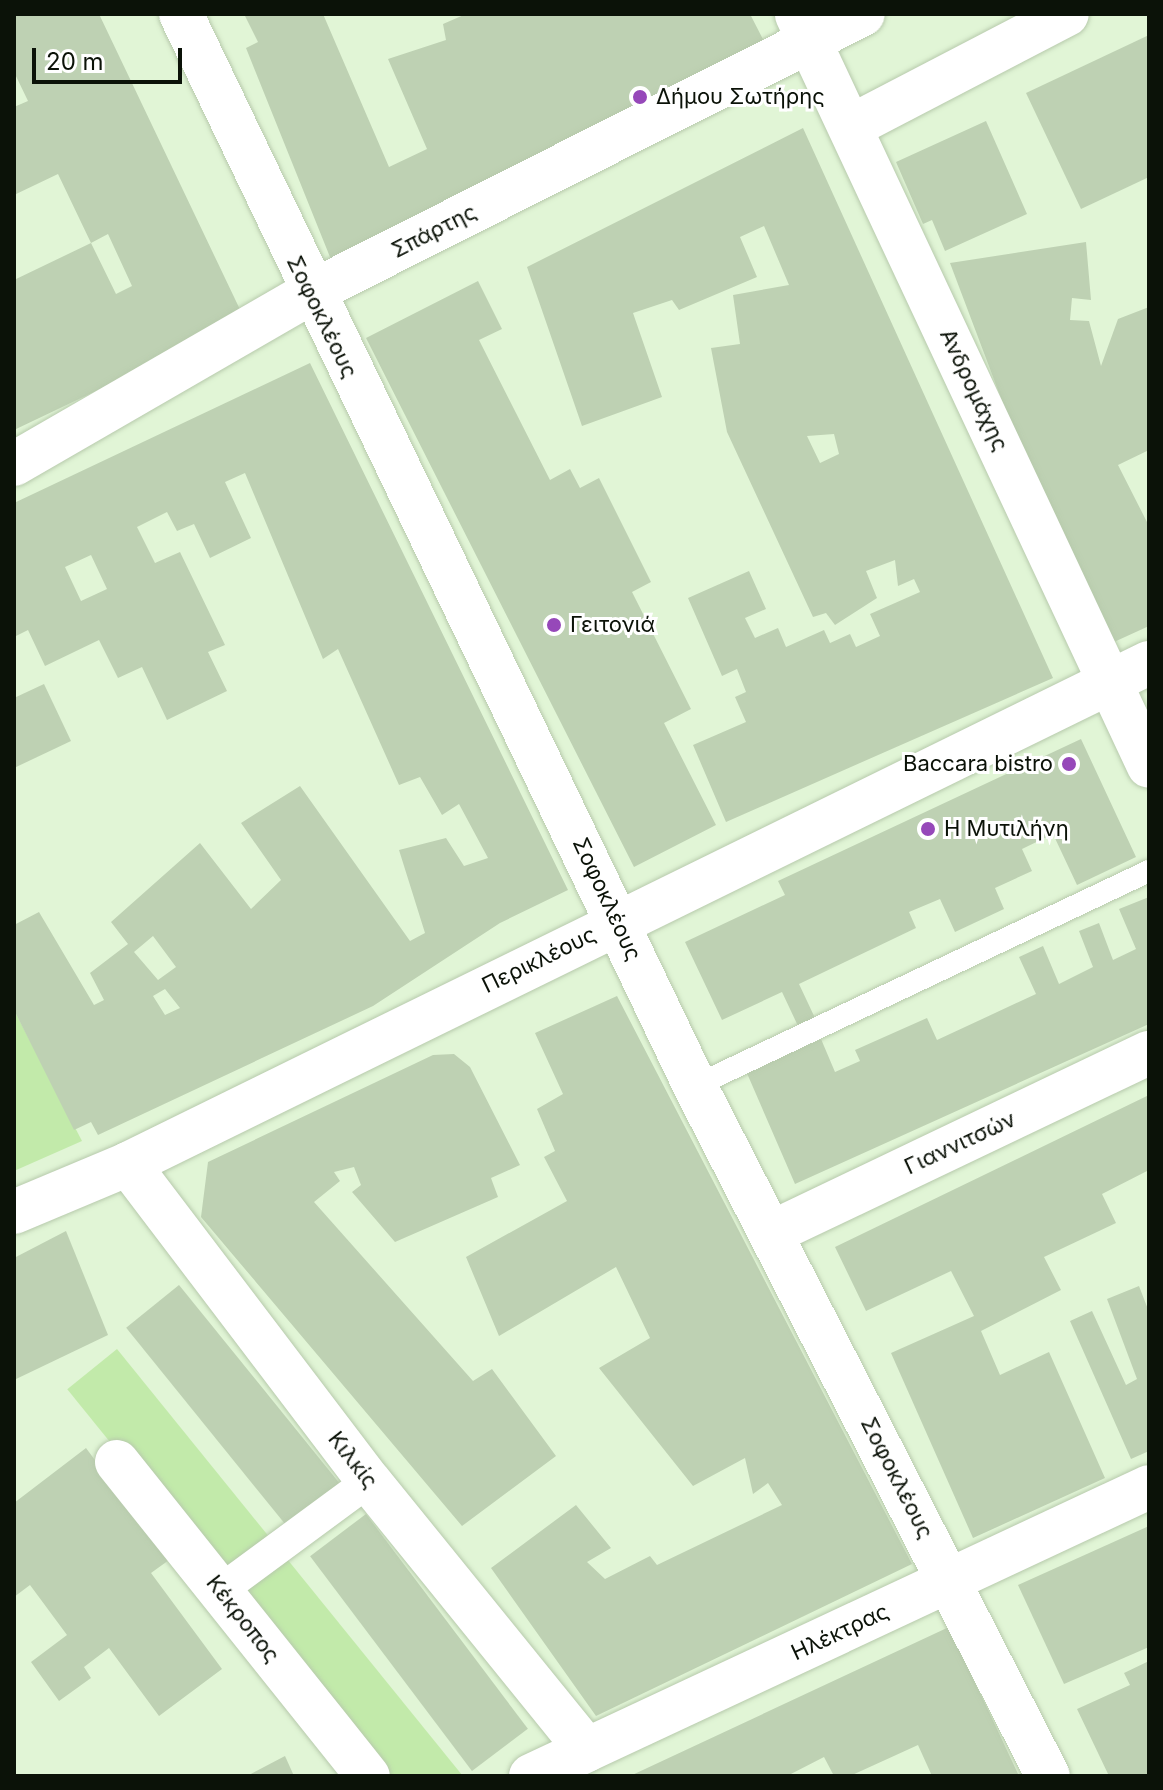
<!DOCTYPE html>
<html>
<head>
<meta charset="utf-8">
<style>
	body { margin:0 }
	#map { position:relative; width:1163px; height:1790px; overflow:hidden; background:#e1f5d6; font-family:Inter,sans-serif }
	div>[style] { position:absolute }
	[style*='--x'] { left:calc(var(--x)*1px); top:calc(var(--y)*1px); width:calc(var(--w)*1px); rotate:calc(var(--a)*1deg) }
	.green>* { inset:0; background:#c2eaaa; transform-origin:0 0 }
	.building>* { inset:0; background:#bed1b3; transform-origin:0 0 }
	.roads { filter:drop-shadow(0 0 2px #b7caac) drop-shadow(0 0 2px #b7caac) }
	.service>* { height:22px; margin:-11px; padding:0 11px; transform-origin:11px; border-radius:11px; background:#fff }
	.pedestrian>* { height:32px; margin:-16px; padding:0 16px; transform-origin:16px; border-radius:16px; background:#fff }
	.minor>* { height:44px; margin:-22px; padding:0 22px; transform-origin:22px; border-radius:22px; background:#fff }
	.dots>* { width:22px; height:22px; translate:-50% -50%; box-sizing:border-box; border:4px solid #fff; border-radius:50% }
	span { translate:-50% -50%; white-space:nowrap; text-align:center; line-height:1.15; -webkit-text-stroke:6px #fff; paint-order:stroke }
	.poi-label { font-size:22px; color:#0b1208 }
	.left { translate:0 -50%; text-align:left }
	.right { translate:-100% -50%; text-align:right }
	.street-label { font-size:22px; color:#0b1208 }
	.frame { position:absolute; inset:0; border:16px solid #0b1208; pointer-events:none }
	.scale { position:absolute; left:32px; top:48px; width:150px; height:36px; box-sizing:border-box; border:4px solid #0b1208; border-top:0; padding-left:10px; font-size:24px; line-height:28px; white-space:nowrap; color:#0b1208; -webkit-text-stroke:6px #fff; paint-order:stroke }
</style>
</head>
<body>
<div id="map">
	<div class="green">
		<i style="clip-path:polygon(14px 1010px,82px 1141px,14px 1171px)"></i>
		<i style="left:117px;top:1349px;width:547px;height:64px;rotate:51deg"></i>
	</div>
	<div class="building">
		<i style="clip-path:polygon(14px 14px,99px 14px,245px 320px,14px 430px,14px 280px,91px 243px,116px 294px,132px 286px,108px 234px,91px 243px,58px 174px,14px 195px,14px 107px,28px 101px,14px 72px)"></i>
		<i style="clip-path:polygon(244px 14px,323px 14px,389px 167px,427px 149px,388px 59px,446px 40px,443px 24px,466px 14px,750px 14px,771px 55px,334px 267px,246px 48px,258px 42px)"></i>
		<i style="clip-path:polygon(1149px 35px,1149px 177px,1081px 209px,1026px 93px)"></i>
		<i style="clip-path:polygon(986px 121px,1027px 214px,945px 251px,932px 220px,923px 224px,896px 162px)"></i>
		<i style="clip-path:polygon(evenodd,803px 128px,1053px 678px,726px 822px,693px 745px,746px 722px,735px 697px,746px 692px,737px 669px,722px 676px,688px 598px,749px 571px,766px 609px,745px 618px,755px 638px,778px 628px,786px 647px,824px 630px,830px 643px,850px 634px,856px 647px,880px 636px,870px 614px,920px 592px,914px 579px,898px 586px,895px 560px,866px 571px,877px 598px,835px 625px,826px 613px,813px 617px,727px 432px,711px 348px,740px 344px,733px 295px,789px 285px,764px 226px,740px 237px,757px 277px,679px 310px,672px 300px,633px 313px,662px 397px,582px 426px,527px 267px,803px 128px,834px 434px,839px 454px,820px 463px,807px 436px,834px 434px)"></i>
		<i style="clip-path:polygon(1086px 242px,1091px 300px,1072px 298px,1070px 320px,1089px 321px,1101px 366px,1118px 319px,1149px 307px,1149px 450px,1118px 465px,1149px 526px,1149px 626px,1114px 642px,1004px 406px,950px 263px)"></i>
		<i style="clip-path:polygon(478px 281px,502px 329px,479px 340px,550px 480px,570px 469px,580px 488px,599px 478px,651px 582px,632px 592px,691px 709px,664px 723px,716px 825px,634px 867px,366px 338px)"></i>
		<i style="clip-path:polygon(evenodd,310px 363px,568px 890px,500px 923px,373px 1006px,98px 1135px,91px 1122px,74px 1130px,14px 1010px,14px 925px,39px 912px,94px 1005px,104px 1000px,90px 973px,128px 944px,111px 922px,200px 843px,251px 909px,281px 880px,241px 823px,300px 786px,410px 941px,425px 933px,399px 850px,446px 838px,464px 866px,488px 858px,459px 804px,442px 815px,420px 777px,399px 785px,338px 649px,323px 659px,245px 473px,225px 482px,251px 538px,210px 558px,194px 524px,177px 531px,167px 512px,137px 527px,155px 563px,180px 552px,225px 645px,208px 652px,227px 691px,167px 720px,142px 667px,118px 678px,99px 640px,45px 666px,28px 630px,14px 637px,14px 503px,310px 363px,91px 555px,107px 589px,81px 601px,65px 567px,91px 555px,310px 363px,153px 936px,176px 967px,158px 980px,134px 952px,153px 936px,310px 363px,165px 989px,180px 1008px,165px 1015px,153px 996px,165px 989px)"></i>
		<i style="clip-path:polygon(44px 684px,71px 741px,14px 768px,14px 698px)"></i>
		<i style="clip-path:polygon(1081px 739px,1136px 857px,1077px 885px,1053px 834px,1022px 849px,1032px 871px,995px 888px,1004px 909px,955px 932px,940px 899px,909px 912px,916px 928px,799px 984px,815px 1018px,798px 1026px,782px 992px,722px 1020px,685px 942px,785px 895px,778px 881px)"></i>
		<i style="clip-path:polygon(1149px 897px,1149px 1024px,795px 1184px,746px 1071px,821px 1039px,835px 1072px,860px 1061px,855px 1050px,927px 1018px,937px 1040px,1036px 994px,1019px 957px,1043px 946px,1059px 984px,1093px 967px,1079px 931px,1099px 923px,1113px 960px,1136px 949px,1119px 909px)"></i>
		<i style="clip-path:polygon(617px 996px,912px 1564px,596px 1716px,491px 1568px,576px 1505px,611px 1548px,587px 1562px,605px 1579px,650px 1556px,657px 1565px,782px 1505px,768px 1483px,753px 1494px,745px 1458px,693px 1486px,599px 1368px,650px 1338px,616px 1267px,499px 1336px,466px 1257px,567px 1201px,544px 1157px,555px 1151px,537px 1109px,563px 1094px,535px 1033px)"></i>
		<i style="clip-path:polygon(454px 1054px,470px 1067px,520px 1165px,491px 1178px,498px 1197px,395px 1242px,352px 1192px,361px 1185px,354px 1167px,334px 1172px,340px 1181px,314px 1202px,473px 1381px,492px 1369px,556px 1456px,462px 1526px,201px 1217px,208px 1162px,433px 1055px)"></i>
		<i style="clip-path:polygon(1149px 1095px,1149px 1170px,1102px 1194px,1116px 1223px,1044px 1257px,1061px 1290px,981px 1331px,1000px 1375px,1049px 1352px,1105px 1478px,973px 1538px,891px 1353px,974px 1316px,951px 1271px,866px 1311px,835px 1247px)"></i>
		<i style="clip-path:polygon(66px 1231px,108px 1335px,14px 1380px,14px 1258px)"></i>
		<i style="left:179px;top:1285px;width:257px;height:68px;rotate:51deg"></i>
		<i style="clip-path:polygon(1139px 1286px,1149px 1312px,1149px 1451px,1131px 1459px,1070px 1321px,1092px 1311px,1126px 1385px,1137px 1379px,1107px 1299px)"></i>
		<i style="clip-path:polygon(86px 1448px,169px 1560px,151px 1573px,222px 1669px,159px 1716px,109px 1648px,84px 1667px,91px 1678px,59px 1701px,31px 1662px,67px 1635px,30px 1585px,14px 1597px,14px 1503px)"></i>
		<i style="left:366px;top:1514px;width:269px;height:70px;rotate:53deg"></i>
		<i style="clip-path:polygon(1149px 1526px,1149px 1647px,1064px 1684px,1018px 1585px)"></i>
		<i style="clip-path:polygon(949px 1627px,1019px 1776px,932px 1776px,918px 1745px,850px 1776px,834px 1776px,824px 1757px,787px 1776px,630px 1776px)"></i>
		<i style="clip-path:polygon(1149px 1661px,1149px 1776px,1109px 1776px,1077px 1709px,1130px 1685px,1124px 1673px)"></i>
		<i style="clip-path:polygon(285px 1756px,294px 1776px,247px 1776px)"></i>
	</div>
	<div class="roads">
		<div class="service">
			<i style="--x:695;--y:1086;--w:502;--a:-25.34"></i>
		</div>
		<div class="pedestrian">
			<i style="--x:221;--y:1590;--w:184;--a:-36.4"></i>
		</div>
		<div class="minor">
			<i style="--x:181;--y:14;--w:1189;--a:64.38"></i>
			<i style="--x:695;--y:1086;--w:775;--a:62.91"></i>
			<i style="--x:797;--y:15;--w:829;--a:64.89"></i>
			<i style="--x:852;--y:126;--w:242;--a:-27.5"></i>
			<i style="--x:14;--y:464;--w:342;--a:-30"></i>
			<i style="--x:310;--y:293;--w:619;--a:-26.77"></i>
			<i style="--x:128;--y:1164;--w:398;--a:52.8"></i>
			<i style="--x:369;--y:1481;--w:346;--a:51"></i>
			<i style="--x:14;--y:1212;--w:124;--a:-22.8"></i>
			<i style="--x:128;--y:1164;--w:1137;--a:-26.14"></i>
			<i style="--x:771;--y:1233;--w:419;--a:-25.5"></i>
			<i style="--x:117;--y:1462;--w:402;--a:51.4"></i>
			<i style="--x:531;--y:1776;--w:682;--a:-25.06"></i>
		</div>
	</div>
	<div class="dots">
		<i style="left:640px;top:97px;background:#9648b9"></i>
		<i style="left:554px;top:625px;background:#9648b9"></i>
		<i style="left:1069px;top:764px;background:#9648b9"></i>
		<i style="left:928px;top:829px;background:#9648b9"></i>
	</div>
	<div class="poi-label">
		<span class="left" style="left:656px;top:97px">Δήμου Σωτήρης</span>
		<span class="left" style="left:570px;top:625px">Γειτονιά</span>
		<span class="right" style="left:1053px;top:764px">Baccara bistro</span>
		<span class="left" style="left:944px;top:829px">Η Μυτιλήνη</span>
	</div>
	<div class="street-label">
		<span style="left:434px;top:231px;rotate:-27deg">Σπάρτης</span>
		<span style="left:322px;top:317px;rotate:64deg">Σοφοκλέους</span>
		<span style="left:974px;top:390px;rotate:65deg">Ανδρομάχης</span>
		<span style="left:607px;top:899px;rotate:65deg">Σοφοκλέους</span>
		<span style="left:539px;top:960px;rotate:-26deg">Περικλέους</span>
		<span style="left:960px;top:1143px;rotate:-25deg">Γιαννιτσών</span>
		<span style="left:353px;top:1460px;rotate:52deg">Κιλκίς</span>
		<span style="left:897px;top:1478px;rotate:63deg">Σοφοκλέους</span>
		<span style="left:243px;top:1619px;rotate:52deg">Κέκροπος</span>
		<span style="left:840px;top:1632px;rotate:-25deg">Ηλέκτρας</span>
	</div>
	<div class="frame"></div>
	<div class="scale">20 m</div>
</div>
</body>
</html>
